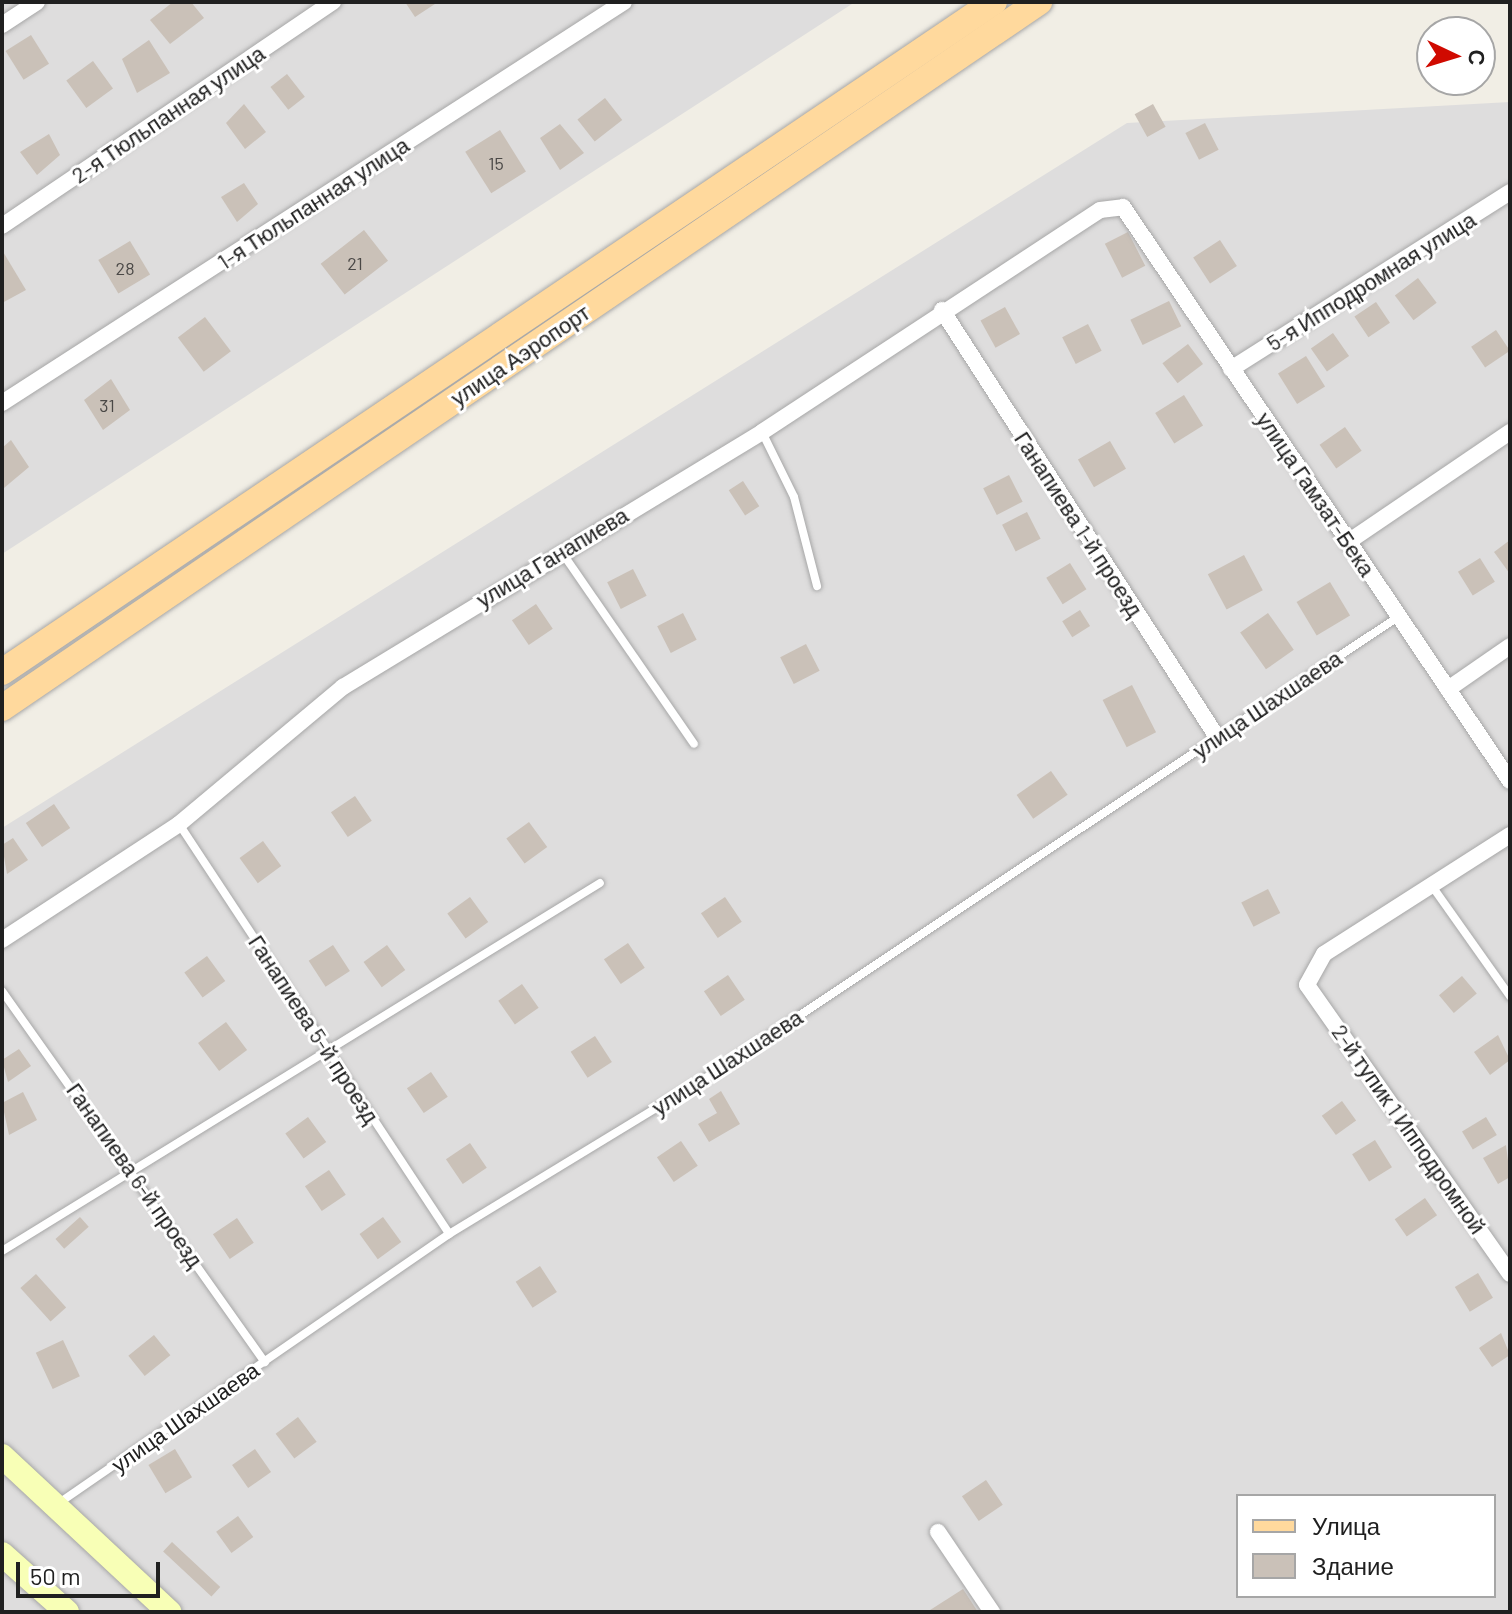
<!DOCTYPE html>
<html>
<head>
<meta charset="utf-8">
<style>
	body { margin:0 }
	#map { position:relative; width:1512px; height:1614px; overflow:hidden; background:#f1eee5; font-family:Barlow,sans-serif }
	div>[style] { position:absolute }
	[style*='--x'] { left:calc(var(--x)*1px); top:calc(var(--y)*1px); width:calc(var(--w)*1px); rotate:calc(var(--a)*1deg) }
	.residential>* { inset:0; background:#dedddd }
	.building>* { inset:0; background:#cac1b8; transform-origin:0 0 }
	.roads { filter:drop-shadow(0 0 2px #a7a7a7) drop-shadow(0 0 2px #a7a7a7) }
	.lane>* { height:8px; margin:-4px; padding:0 4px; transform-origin:4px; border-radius:4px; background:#fff }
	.street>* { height:16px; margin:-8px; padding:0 8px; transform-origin:8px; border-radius:8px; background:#fff }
	.secondary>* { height:24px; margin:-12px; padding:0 12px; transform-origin:12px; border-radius:12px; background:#f8ffb6 }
	.primary>* { height:26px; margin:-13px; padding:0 13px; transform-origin:13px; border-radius:13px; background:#ffd99d }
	span { translate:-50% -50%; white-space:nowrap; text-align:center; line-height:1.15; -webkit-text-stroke:6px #fff; paint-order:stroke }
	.number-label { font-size:18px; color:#4a4846 }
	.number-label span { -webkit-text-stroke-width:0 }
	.street-label { font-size:22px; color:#202020 }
	.frame { position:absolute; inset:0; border:4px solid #202020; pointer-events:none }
	.legend { position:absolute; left:1236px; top:1494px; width:260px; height:104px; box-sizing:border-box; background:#fff; border:2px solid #a6a6a6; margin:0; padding:10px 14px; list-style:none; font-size:24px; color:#202020 }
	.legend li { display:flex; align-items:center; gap:16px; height:40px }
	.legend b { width:40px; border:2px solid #a6a6a6 }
	.north { position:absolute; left:1416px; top:16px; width:80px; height:80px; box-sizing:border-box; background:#fff; border:2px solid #a6a6a6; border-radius:50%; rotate:94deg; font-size:22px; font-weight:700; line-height:32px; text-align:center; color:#202020 }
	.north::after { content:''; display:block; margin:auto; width:28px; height:36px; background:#d00a00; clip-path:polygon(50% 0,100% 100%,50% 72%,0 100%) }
	.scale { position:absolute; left:16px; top:1562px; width:144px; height:36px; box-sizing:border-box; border:4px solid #202020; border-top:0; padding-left:10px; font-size:24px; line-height:28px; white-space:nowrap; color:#202020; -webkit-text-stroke:6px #fff; paint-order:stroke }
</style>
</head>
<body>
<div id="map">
	<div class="residential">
		<i style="clip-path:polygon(2px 2px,855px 2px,2px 554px)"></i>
		<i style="clip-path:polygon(evenodd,1510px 102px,1510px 1612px,2px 1612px,2px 828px,1127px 123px,1510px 102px,1238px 1496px,1494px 1496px,1494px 1596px,1238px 1596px,1238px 1496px)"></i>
	</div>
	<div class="building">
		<i style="clip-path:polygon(173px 2px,191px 2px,204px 18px,170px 44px,150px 20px)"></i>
		<i style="clip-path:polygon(405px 2px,438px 2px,415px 17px)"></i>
		<i style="left:31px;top:35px;width:34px;height:30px;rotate:58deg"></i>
		<i style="clip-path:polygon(149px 40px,170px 73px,137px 93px,122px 59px)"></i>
		<i style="left:93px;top:61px;width:34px;height:33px;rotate:54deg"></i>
		<i style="left:287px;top:74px;width:29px;height:21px;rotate:52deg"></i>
		<i style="left:605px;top:98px;width:28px;height:35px;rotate:52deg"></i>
		<i style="clip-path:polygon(244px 104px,266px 132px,245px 149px,226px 123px)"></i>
		<i style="left:1153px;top:104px;width:26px;height:21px;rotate:61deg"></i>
		<i style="left:1205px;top:123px;width:30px;height:22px;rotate:63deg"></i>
		<i style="clip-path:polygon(560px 124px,584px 153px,560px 170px,540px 138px)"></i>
		<i style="left:500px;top:130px;width:49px;height:41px;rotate:58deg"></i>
		<i style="clip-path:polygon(49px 134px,60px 155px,37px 175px,20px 152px)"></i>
		<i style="clip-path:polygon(244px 183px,258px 204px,237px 222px,221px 197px)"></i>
		<i style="left:364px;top:230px;width:39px;height:55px;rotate:52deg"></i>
		<i style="left:1128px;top:232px;width:38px;height:26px;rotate:63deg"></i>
		<i style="left:1220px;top:240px;width:31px;height:32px;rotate:57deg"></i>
		<i style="left:130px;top:241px;width:39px;height:37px;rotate:59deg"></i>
		<i style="clip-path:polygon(2px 250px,26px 290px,2px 303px)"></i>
		<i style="left:1418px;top:278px;width:31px;height:29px;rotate:53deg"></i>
		<i style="left:1169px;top:301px;width:28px;height:43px;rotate:64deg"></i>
		<i style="left:1376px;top:302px;width:25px;height:26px;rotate:56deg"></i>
		<i style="left:1005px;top:307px;width:31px;height:28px;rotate:61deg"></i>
		<i style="left:205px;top:317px;width:43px;height:34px;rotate:53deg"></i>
		<i style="left:1088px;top:324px;width:30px;height:29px;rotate:63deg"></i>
		<i style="left:1496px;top:330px;width:25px;height:30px;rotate:56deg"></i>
		<i style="left:1333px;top:333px;width:28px;height:27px;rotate:55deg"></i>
		<i style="left:1188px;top:344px;width:25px;height:32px;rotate:53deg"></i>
		<i style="left:1306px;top:356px;width:36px;height:33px;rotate:58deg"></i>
		<i style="clip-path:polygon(111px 379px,130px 410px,103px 430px,84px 400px)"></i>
		<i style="left:1184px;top:395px;width:36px;height:34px;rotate:58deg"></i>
		<i style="left:1345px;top:427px;width:29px;height:31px;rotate:55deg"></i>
		<i style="clip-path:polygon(11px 440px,29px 467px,4px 488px,2px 448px)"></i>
		<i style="left:1110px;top:441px;width:32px;height:37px;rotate:60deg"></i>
		<i style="left:1009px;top:475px;width:30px;height:29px;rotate:63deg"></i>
		<i style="left:743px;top:481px;width:30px;height:17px;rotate:57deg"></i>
		<i style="left:1027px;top:512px;width:30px;height:28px;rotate:63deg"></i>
		<i style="clip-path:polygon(1510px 540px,1510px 574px,1494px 552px)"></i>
		<i style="left:1244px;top:555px;width:40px;height:41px;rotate:62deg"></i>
		<i style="left:1480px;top:558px;width:28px;height:26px;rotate:58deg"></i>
		<i style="left:1070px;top:563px;width:31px;height:28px;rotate:58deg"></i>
		<i style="left:633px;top:569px;width:30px;height:29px;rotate:63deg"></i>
		<i style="left:1330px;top:582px;width:39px;height:39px;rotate:59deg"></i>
		<i style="left:536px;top:604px;width:30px;height:29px;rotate:56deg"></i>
		<i style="left:1080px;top:610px;width:19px;height:21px;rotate:58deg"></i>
		<i style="left:683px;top:613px;width:30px;height:29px;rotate:63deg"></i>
		<i style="left:1268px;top:613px;width:45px;height:34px;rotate:55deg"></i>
		<i style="left:806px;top:644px;width:30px;height:29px;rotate:63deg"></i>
		<i style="left:1132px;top:685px;width:53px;height:33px;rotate:63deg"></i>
		<i style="left:1051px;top:771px;width:29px;height:42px;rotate:55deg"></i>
		<i style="left:355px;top:796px;width:30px;height:29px;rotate:56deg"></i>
		<i style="left:54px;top:804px;width:29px;height:34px;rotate:56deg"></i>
		<i style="left:529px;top:822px;width:31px;height:28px;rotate:54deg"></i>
		<i style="clip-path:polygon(13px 838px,28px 860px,7px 874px,2px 845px)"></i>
		<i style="left:263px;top:841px;width:31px;height:29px;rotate:54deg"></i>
		<i style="left:1268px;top:889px;width:27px;height:30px;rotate:63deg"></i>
		<i style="left:470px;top:897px;width:31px;height:28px;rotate:54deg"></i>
		<i style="left:725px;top:897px;width:30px;height:29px;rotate:56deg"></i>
		<i style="left:628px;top:943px;width:30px;height:29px;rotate:56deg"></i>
		<i style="left:333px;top:945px;width:31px;height:29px;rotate:57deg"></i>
		<i style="left:387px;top:945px;width:31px;height:29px;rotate:54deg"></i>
		<i style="left:207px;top:956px;width:31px;height:28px;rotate:54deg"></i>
		<i style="left:728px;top:975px;width:30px;height:29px;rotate:56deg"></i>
		<i style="left:1462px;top:976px;width:23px;height:30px;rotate:50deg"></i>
		<i style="left:522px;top:984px;width:29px;height:29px;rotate:55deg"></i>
		<i style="left:226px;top:1022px;width:35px;height:35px;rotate:53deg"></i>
		<i style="clip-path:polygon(1498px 1035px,1510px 1060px,1490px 1075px,1474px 1052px)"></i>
		<i style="left:595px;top:1036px;width:31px;height:29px;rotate:57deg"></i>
		<i style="clip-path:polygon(19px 1049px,31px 1066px,8px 1082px,2px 1060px)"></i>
		<i style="left:431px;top:1072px;width:30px;height:29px;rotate:56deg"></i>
		<i style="clip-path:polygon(721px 1091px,740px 1124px,709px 1142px,698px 1124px,717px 1113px,709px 1099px)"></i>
		<i style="clip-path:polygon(23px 1092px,37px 1120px,9px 1135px,2px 1103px)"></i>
		<i style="left:1342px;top:1101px;width:24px;height:25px;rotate:54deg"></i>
		<i style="left:308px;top:1117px;width:31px;height:28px;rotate:54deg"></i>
		<i style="left:1486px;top:1117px;width:21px;height:28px;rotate:59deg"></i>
		<i style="left:1375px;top:1140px;width:32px;height:27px;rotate:58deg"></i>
		<i style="left:681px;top:1141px;width:30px;height:29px;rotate:56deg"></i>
		<i style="left:470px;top:1143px;width:30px;height:29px;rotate:56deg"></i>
		<i style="clip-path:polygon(1506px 1145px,1510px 1177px,1498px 1184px,1483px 1158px)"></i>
		<i style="left:329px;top:1170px;width:30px;height:29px;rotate:56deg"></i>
		<i style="left:1425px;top:1198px;width:21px;height:37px;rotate:55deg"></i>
		<i style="left:80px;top:1217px;width:13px;height:33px;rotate:48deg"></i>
		<i style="left:383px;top:1217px;width:31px;height:29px;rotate:54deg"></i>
		<i style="left:237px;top:1218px;width:30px;height:29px;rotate:56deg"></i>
		<i style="left:540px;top:1266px;width:31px;height:29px;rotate:57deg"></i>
		<i style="left:1478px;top:1273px;width:29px;height:27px;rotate:59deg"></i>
		<i style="left:36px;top:1274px;width:45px;height:21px;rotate:48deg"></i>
		<i style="clip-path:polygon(1501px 1333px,1510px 1355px,1492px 1367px,1479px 1348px)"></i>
		<i style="left:154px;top:1335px;width:26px;height:33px;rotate:51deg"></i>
		<i style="left:63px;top:1340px;width:40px;height:30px;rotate:65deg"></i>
		<i style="left:298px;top:1417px;width:31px;height:28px;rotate:53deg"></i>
		<i style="left:175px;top:1449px;width:33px;height:31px;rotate:59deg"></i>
		<i style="left:255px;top:1449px;width:28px;height:28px;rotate:55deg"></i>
		<i style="left:986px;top:1480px;width:30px;height:29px;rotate:56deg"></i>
		<i style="left:238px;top:1516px;width:26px;height:27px;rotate:54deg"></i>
		<i style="left:172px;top:1542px;width:66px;height:13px;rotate:43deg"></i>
		<i style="clip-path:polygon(963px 1589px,978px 1612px,927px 1612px)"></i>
	</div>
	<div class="roads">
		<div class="lane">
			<i style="--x:762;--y:432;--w:72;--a:63.8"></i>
			<i style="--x:794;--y:497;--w:92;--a:75.5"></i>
			<i style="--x:561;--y:551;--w:234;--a:55.4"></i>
			<i style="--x:179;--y:824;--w:491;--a:56.6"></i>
			<i style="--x:1432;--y:886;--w:135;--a:54.7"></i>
			<i style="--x:2;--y:991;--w:455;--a:54.7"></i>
			<i style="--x:2;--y:1251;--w:702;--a:-31.61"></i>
			<i style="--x:59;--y:1503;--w:474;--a:-34.6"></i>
			<i style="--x:449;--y:1234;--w:306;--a:-31.3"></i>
			<i style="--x:710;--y:1075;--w:827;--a:-33.65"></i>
		</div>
		<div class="street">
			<i style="--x:2;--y:25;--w:42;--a:-33.3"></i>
			<i style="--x:2;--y:226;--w:400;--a:-34.1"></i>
			<i style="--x:942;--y:310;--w:508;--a:57.22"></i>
			<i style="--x:1231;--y:369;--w:330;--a:-32.4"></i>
			<i style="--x:2;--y:403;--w:740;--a:-32.81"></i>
			<i style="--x:1348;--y:542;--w:196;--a:-34.2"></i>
			<i style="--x:1448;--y:689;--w:75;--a:-34.7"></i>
			<i style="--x:1510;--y:835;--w:221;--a:147.4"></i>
			<i style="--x:1324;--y:954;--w:35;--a:119"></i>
			<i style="--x:1307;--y:985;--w:353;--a:54.9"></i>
			<i style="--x:2;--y:940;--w:212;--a:-33.2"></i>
			<i style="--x:179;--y:824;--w:214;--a:-39.9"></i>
			<i style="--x:343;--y:687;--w:490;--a:-31.3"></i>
			<i style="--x:762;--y:432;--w:404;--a:-33.3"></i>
			<i style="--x:1100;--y:210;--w:23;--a:-7"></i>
			<i style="--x:1123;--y:207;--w:692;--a:56.01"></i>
			<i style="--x:938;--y:1532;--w:97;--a:56"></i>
		</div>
		<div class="secondary">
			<i style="--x:2;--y:1456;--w:229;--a:43"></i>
			<i style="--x:2;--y:1554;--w:87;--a:41.7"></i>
		</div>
		<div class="primary">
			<i style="--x:2;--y:672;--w:1197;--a:-34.04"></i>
			<i style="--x:2;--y:708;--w:1255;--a:-34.25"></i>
		</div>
	</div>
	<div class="number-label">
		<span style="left:496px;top:163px">15</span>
		<span style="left:355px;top:263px">21</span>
		<span style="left:125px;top:268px">28</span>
		<span style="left:107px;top:405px">31</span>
	</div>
	<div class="street-label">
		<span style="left:168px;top:114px;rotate:-34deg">2-я Тюльпанная улица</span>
		<span style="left:313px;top:203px;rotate:-33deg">1-я Тюльпанная улица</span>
		<span style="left:1371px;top:281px;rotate:-32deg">5-я Ипподромная улица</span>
		<span style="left:520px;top:355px;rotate:-34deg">улица Аэропорт</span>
		<span style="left:1316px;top:494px;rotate:56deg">улица Гамзат-Бека</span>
		<span style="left:1079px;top:524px;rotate:57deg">Ганапиева 1-й проезд</span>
		<span style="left:552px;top:557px;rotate:-31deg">улица Ганапиева</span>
		<span style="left:1267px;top:704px;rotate:-34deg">улица Шахшаева</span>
		<span style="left:314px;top:1029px;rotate:57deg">Ганапиева 5-й проезд</span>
		<span style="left:727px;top:1062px;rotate:-33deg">улица Шахшаева</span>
		<span style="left:1409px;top:1129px;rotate:55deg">2-й тупик 1 Ипподромной</span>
		<span style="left:135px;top:1175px;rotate:55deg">Ганапиева 6-й проезд</span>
		<span style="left:185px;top:1417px;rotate:-35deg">улица Шахшаева</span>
	</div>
	<div class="frame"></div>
	<ul class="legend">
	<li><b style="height:10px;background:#ffd99d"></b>Улица</li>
	<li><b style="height:22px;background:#cac1b8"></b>Здание</li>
	</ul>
	<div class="north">С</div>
	<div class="scale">50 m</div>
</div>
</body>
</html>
